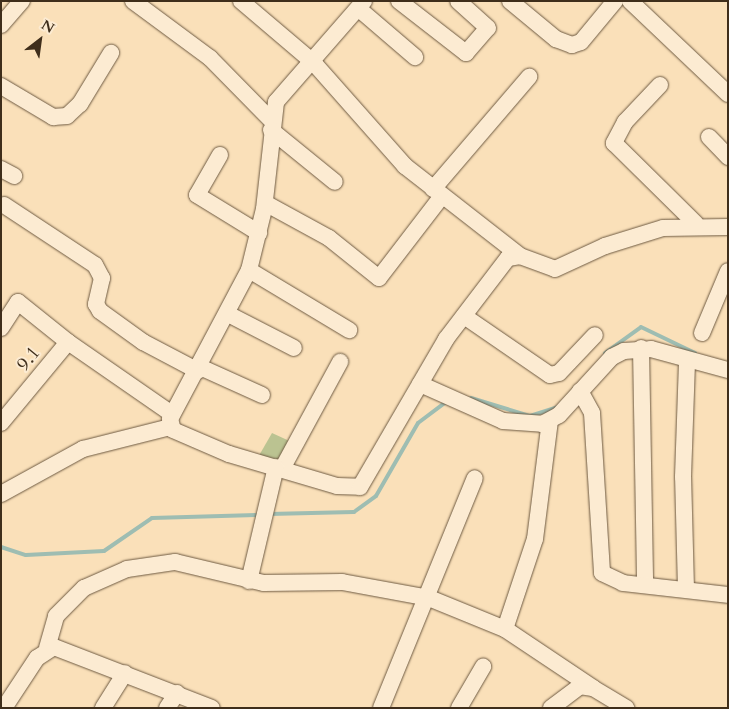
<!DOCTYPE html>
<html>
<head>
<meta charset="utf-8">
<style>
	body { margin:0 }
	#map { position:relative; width:729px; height:709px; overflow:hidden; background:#fae0b9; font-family:Cardo,serif }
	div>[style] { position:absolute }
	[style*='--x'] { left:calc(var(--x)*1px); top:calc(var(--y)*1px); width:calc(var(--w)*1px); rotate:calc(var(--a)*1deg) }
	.green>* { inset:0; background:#bbc391 }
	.stream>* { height:4px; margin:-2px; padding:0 2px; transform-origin:2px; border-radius:2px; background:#9ebdb2 }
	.roads { filter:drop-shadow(0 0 1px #6e5a42) drop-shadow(0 0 1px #6e5a42) }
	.minor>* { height:16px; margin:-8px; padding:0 8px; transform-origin:8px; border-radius:8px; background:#fcebd2 }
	span { translate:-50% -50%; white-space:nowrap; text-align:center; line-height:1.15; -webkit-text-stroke:4px #fcebd2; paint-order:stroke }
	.street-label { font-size:19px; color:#3f2e1b }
	.frame { position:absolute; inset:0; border:2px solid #3f2e1b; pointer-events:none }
	.north { position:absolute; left:15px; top:15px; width:50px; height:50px; -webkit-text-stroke:4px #fcebd2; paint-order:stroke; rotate:30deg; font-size:14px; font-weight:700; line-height:20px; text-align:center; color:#3f2e1b }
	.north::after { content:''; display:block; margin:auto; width:18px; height:22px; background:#3f2e1b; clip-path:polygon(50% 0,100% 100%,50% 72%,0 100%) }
</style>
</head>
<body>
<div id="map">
	<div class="green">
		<i style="clip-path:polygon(272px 433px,296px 444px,286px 463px,257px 459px)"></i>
	</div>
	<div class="stream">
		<i style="--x:605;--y:353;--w:44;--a:-35.8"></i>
		<i style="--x:641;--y:327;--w:60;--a:25.7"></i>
		<i style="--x:471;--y:398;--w:62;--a:17"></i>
		<i style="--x:530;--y:416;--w:28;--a:-18"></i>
		<i style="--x:269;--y:514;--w:85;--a:-1.3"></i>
		<i style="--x:354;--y:512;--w:27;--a:-36"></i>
		<i style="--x:376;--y:496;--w:84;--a:-60.1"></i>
		<i style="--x:418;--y:423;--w:36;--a:-37"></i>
		<i style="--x:1;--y:547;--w:26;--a:18"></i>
		<i style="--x:26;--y:555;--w:78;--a:-2.9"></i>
		<i style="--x:104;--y:551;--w:58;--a:-34.5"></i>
		<i style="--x:152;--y:518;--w:108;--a:-1.6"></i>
	</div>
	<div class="roads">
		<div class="minor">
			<i style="--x:133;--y:1;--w:96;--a:36.5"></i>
			<i style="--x:210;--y:58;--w:88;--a:45.5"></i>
			<i style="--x:241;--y:1;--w:94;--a:40.3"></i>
			<i style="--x:313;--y:62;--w:139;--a:48.5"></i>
			<i style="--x:405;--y:166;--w:146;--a:38"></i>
			<i style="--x:364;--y:1;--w:134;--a:131.1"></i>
			<i style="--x:276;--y:102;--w:108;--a:96.4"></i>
			<i style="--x:264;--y:209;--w:63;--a:103.8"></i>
			<i style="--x:249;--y:270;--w:169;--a:117.9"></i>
			<i style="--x:170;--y:419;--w:11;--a:75"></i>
			<i style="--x:173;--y:430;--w:61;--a:23.2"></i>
			<i style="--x:229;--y:454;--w:113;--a:16.5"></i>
			<i style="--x:337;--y:486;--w:23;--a:2"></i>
			<i style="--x:360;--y:487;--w:171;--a:-59.8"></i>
			<i style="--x:446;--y:339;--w:102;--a:-52.6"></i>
			<i style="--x:508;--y:258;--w:12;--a:-9"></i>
			<i style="--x:520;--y:256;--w:37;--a:20"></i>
			<i style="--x:555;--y:269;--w:55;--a:-24.7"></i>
			<i style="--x:605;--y:246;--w:61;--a:-17.2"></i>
			<i style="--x:663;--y:228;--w:65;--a:-0.9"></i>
			<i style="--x:399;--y:1;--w:85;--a:37.8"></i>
			<i style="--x:466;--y:53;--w:33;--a:-49"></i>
			<i style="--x:488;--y:28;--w:40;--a:-138"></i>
			<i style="--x:510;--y:1;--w:60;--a:39.6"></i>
			<i style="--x:556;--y:39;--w:17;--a:21"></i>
			<i style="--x:572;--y:45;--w:9;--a:-18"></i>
			<i style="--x:581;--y:42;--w:53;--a:-50.3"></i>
			<i style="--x:630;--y:1;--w:135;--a:43.5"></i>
			<i style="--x:359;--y:9;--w:74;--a:40.6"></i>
			<i style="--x:1;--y:25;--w:32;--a:-49"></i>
			<i style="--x:660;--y:85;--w:51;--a:133.4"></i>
			<i style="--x:625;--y:122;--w:24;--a:118"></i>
			<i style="--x:614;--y:143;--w:115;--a:44.6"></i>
			<i style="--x:1;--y:86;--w:61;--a:30.8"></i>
			<i style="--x:53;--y:117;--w:14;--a:-4"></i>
			<i style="--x:67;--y:116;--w:18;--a:-43"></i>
			<i style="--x:80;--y:104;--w:60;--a:-58.7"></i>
			<i style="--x:271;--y:130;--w:82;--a:39.1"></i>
			<i style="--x:709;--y:137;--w:28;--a:46"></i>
			<i style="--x:220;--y:155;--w:46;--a:119.9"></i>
			<i style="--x:197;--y:195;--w:73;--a:31.5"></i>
			<i style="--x:1;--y:169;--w:15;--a:28"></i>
			<i style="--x:433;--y:189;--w:148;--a:-49.4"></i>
			<i style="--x:265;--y:203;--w:73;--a:28.7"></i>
			<i style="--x:329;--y:238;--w:64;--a:38.7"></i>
			<i style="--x:379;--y:278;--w:103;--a:-52.5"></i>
			<i style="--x:4;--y:205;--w:109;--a:33.4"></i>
			<i style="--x:95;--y:265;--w:15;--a:62"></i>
			<i style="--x:102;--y:278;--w:27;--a:103"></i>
			<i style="--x:96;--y:304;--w:8;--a:60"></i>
			<i style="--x:100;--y:311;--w:53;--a:35.8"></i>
			<i style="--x:143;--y:342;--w:62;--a:27.8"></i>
			<i style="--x:249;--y:270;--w:117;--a:31"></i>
			<i style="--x:228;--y:314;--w:74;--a:27.3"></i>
			<i style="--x:464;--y:316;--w:104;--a:34.5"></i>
			<i style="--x:550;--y:375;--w:9;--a:-13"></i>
			<i style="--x:559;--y:373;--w:52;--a:-46.5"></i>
			<i style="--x:1;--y:328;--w:31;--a:-57"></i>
			<i style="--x:18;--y:302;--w:64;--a:38.7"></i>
			<i style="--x:68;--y:342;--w:126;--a:34.7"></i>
			<i style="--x:702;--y:333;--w:67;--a:-67.2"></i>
			<i style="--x:641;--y:348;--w:237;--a:89"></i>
			<i style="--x:200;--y:367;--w:68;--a:24.3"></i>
			<i style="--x:420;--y:384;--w:91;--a:24"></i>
			<i style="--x:503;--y:421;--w:39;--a:4"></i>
			<i style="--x:542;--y:424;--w:19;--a:-28"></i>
			<i style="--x:559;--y:415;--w:79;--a:-47.6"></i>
			<i style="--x:612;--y:357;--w:13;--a:-27"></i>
			<i style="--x:624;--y:351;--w:27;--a:-4"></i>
			<i style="--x:651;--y:349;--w:80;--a:15.3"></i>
			<i style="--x:580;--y:391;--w:25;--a:61"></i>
			<i style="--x:592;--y:413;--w:160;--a:86.4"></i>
			<i style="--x:602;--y:573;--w:23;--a:25"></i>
			<i style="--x:623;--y:583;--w:106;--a:6.5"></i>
			<i style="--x:1;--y:423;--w:105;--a:-50.4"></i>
			<i style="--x:282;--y:469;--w:122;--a:-61.5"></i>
			<i style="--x:1;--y:494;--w:94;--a:-28.8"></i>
			<i style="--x:83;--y:449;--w:90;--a:-14.2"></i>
			<i style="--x:249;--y:581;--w:117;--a:-76.7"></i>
			<i style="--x:686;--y:589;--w:112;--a:-91.5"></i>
			<i style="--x:683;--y:477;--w:117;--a:-88"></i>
			<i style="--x:505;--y:629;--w:95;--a:-71.6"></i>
			<i style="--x:535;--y:539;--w:119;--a:-82.8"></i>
			<i style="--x:47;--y:648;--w:33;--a:-74"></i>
			<i style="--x:56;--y:616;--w:40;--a:-45"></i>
			<i style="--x:84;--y:588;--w:47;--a:-23.8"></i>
			<i style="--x:127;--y:569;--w:49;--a:-8.3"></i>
			<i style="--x:175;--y:562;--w:91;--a:13.3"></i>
			<i style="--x:264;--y:583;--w:78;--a:-0.7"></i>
			<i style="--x:342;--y:582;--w:88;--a:10.4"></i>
			<i style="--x:429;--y:598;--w:82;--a:22.2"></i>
			<i style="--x:505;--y:629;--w:106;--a:33.8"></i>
			<i style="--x:4;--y:708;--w:60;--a:-56.6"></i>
			<i style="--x:37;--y:658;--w:20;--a:-33"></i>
			<i style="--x:54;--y:647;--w:169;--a:21.1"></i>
			<i style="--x:103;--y:708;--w:41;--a:-57.8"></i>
			<i style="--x:167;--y:708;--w:18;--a:-56"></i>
			<i style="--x:381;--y:708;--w:248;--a:-67.8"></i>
			<i style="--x:459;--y:708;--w:48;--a:-59.7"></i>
			<i style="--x:551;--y:708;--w:36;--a:-37"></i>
			<i style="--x:580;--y:686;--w:13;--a:9"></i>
			<i style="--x:593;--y:688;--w:39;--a:31"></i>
		</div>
	</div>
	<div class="street-label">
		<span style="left:29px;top:359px;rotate:-51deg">9.1</span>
	</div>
	<div class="frame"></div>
	<div class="north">N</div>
</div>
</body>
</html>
